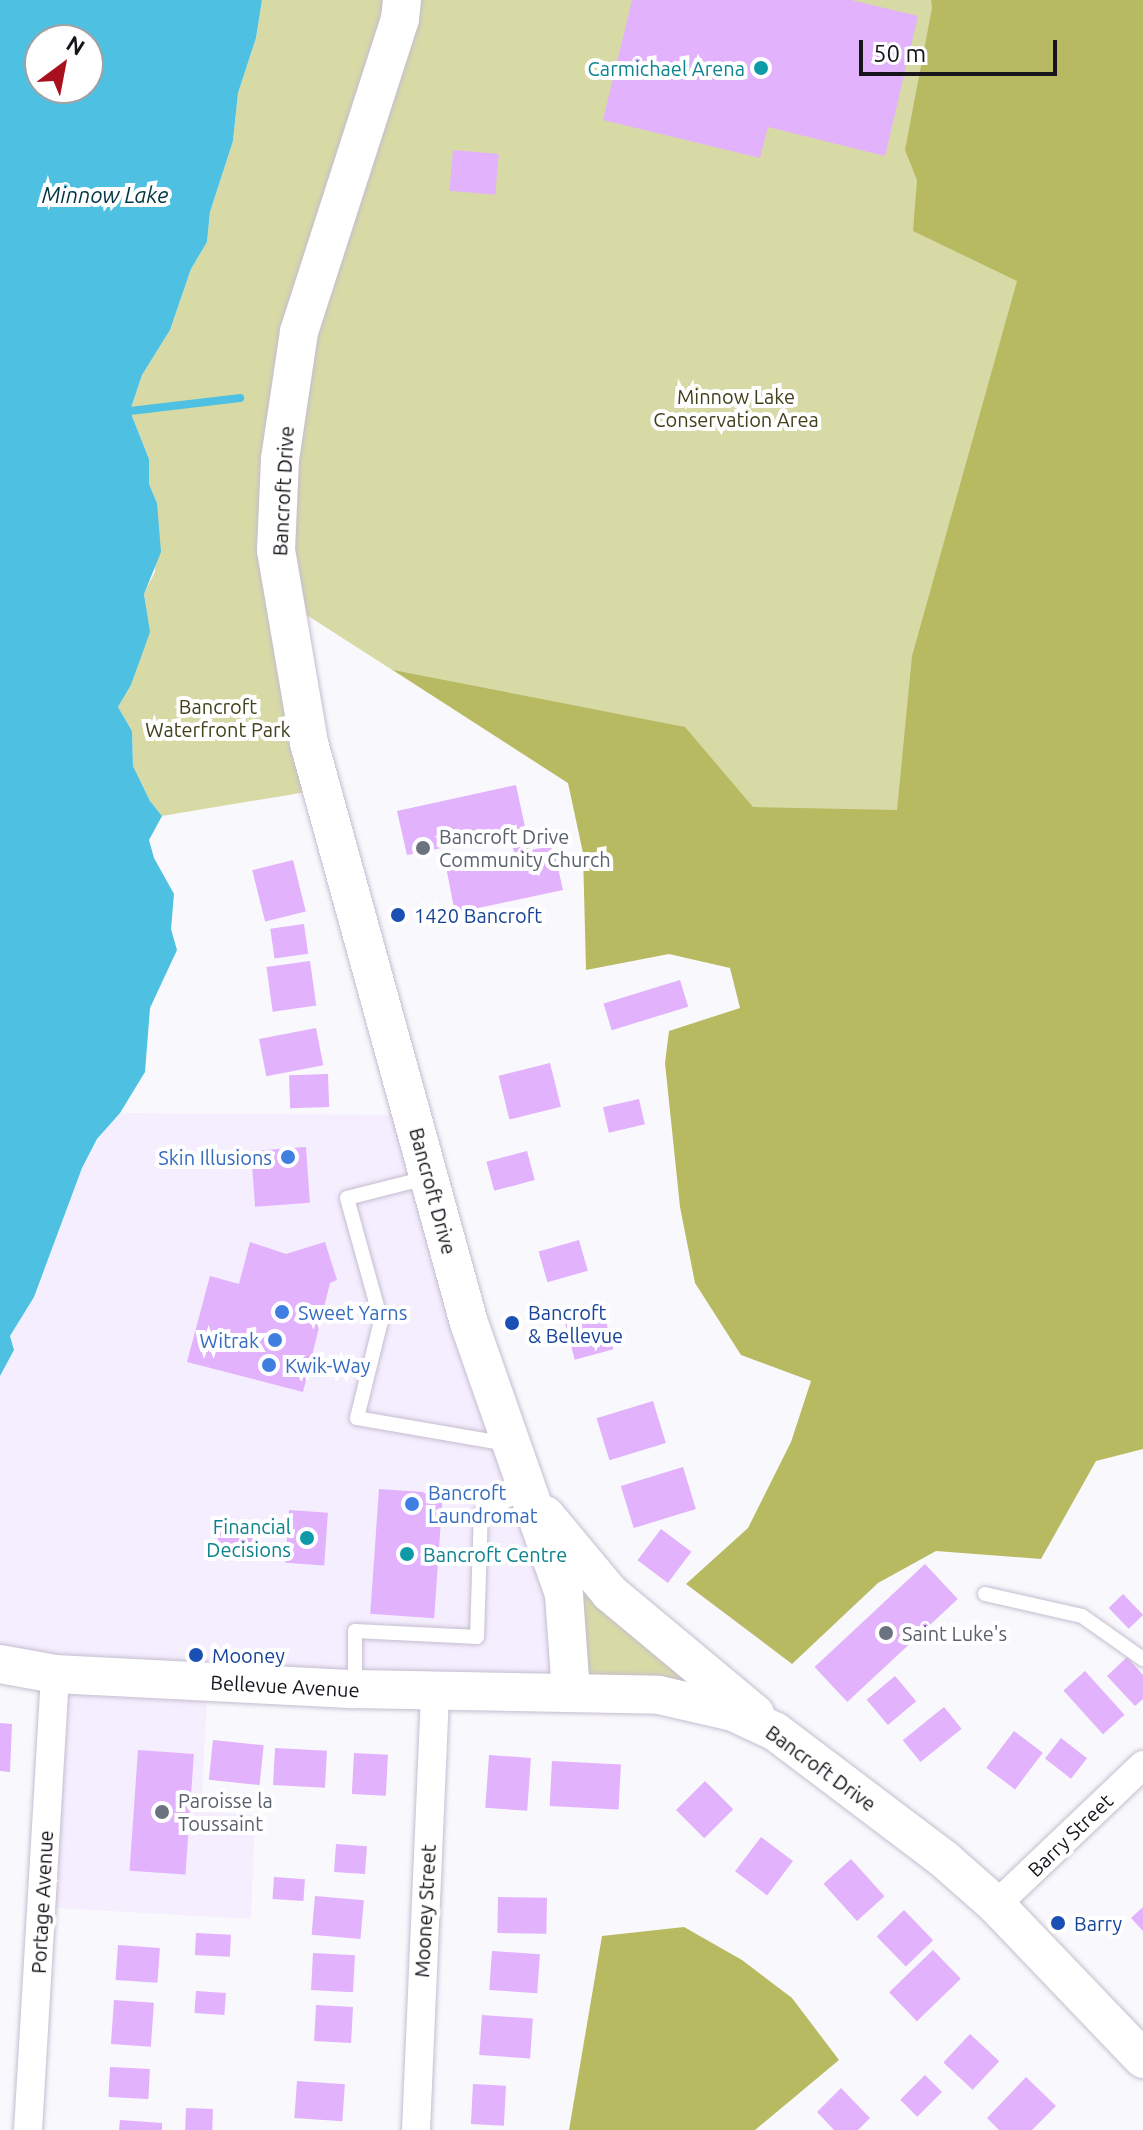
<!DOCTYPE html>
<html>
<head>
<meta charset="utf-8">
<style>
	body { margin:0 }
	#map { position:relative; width:1143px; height:2130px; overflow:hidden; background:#f9f8fc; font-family:Ubuntu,sans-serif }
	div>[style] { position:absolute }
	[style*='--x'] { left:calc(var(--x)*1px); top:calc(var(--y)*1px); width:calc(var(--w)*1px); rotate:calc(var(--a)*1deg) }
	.built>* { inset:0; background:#f4eefe }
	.green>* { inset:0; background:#d8daa6 }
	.forest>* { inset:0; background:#b8ba62 }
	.water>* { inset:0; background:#4ec0e2 }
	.stream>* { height:8px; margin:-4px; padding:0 4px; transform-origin:4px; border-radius:4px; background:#4ec0e2 }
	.building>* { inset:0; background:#e2b2fc; transform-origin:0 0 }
	.roads { filter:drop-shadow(0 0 2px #c4bdd0) drop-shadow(0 0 2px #c4bdd0) }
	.lane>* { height:14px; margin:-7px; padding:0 7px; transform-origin:7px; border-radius:7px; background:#fff }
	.street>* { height:28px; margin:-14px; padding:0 14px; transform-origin:14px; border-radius:14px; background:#fff }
	.secondary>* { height:38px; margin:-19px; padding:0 19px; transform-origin:19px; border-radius:19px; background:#fff }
	.dots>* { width:22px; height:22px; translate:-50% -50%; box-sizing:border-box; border:4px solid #fff; border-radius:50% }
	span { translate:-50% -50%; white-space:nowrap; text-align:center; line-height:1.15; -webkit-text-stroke:8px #fff; paint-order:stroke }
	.culture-label { font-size:20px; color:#0d838f }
	.right { translate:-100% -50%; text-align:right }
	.left { translate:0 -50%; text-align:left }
	.park-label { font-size:20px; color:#41421c }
	.street-label { font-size:20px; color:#17141b }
	.worship-label { font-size:20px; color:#5b616d }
	.transit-label { font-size:20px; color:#164399 }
	.shop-label { font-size:20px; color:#366cbe }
	.water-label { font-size:22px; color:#003644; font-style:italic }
	.north { position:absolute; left:24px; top:24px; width:80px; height:80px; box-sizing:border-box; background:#fff; border:2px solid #a2a1a4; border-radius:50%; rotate:32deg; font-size:22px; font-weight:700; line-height:32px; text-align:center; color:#17141b }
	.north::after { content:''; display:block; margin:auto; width:28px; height:36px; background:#a7101c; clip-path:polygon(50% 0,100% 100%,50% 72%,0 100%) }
	.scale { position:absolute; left:859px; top:40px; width:198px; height:36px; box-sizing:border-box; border:4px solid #17141b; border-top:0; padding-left:10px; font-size:24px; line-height:28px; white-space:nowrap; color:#17141b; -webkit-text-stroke:6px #fff; paint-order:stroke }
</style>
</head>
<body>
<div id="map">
	<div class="built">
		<i style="clip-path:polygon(120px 1113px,414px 1115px,574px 1691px,208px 1679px,201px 1811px,255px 1815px,251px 1919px,39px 1907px,53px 1672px,0 1661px,0 1376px,14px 1350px,10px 1336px,34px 1297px,82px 1168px,110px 1121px)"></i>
	</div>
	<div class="green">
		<i style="clip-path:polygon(262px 0,1143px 0,1143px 1136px,568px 783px,288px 603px,324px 789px,162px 816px,150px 801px,133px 766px,132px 731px,118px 707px,131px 685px,149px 632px,144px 593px,155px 572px,157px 503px,149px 484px,149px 459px,130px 411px,142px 375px,170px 330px,191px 269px,207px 242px,210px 212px,233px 141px,238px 93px,256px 38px)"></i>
		<i style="clip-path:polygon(534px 1498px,776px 1729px,574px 1691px)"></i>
	</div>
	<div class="forest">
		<i style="clip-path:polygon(931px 0,1143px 0,1143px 1449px,1096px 1461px,1041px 1559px,936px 1551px,878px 1583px,792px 1664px,686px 1584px,748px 1528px,791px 1442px,811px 1381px,741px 1355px,695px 1283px,680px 1207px,665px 1063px,669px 1031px,740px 1008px,730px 968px,669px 954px,586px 970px,583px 853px,568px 783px,393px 670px,685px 727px,753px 807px,897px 810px,912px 656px,1017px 281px,913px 231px,917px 180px,905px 150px,932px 8px)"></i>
		<i style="clip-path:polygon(684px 1927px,742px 1960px,792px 1998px,839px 2060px,755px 2130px,569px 2130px,602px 1936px)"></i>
	</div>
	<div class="water">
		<i style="clip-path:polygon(evenodd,0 0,262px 0,256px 38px,238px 93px,233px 141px,210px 212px,207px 242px,191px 269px,170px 330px,142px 375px,130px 411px,149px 459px,149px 484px,157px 503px,161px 552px,144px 594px,150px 632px,131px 685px,118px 707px,132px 731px,133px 766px,150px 801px,162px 816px,149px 840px,154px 858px,174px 894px,171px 929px,177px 950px,150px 1008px,145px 1072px,120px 1113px,97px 1139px,82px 1168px,34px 1297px,10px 1336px,14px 1350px,0 1376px,0 0,40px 40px,88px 40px,88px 88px,40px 88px,40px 40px)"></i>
	</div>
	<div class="stream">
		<i style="--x:130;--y:411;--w:111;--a:-6.7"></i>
	</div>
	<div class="building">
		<i style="clip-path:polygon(632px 0,851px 0,918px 16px,885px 156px,768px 127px,760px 158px,603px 120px)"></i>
		<i style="left:453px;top:150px;width:46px;height:41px;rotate:5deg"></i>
		<i style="clip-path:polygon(516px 785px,530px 850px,553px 846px,563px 890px,455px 913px,446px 867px,514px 853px,510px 834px,407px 855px,397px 811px)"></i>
		<i style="left:293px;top:860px;width:53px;height:42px;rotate:76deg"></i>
		<i style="left:304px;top:924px;width:30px;height:34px;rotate:82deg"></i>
		<i style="left:310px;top:961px;width:45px;height:44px;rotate:82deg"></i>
		<i style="left:680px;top:980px;width:28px;height:80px;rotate:73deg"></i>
		<i style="left:316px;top:1028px;width:38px;height:58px;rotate:79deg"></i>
		<i style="left:550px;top:1063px;width:45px;height:53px;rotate:76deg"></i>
		<i style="left:328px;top:1074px;width:33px;height:39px;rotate:88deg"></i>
		<i style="left:639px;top:1099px;width:26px;height:37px;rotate:77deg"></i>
		<i style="left:306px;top:1147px;width:56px;height:55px;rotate:86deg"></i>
		<i style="left:527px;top:1151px;width:30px;height:42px;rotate:75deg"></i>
		<i style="left:579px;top:1240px;width:32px;height:42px;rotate:74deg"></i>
		<i style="clip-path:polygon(250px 1242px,286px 1254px,325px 1242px,337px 1280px,330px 1283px,303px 1392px,187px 1362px,210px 1276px,239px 1284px)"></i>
		<i style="left:601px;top:1303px;width:48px;height:40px;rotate:75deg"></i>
		<i style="left:653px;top:1401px;width:44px;height:59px;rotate:73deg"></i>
		<i style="left:683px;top:1467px;width:44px;height:65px;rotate:73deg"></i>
		<i style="left:379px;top:1489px;width:64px;height:125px;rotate:4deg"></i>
		<i style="left:289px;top:1510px;width:39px;height:53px;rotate:4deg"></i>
		<i style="left:220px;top:1518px;width:36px;height:35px;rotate:6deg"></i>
		<i style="left:661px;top:1529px;width:38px;height:39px;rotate:37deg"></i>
		<i style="left:925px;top:1564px;width:48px;height:151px;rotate:47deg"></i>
		<i style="left:1123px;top:1594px;width:29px;height:20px;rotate:46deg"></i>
		<i style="clip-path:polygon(1127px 1657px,1143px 1675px,1143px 1699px,1135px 1706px,1107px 1676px)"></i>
		<i style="left:1085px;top:1671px;width:59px;height:29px;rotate:48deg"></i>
		<i style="left:895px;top:1676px;width:33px;height:37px;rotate:50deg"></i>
		<i style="left:944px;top:1707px;width:28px;height:53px;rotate:51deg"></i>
		<i style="clip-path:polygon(0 1723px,12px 1724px,10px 1772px,0 1771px)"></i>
		<i style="left:1014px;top:1731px;width:36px;height:46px;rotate:37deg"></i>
		<i style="left:1061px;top:1738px;width:33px;height:26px;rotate:38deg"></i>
		<i style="left:213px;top:1740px;width:51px;height:40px;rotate:6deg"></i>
		<i style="left:275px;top:1748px;width:52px;height:37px;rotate:3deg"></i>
		<i style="left:138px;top:1750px;width:56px;height:121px;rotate:4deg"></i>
		<i style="left:354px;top:1753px;width:34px;height:41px;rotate:3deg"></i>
		<i style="left:489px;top:1755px;width:42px;height:53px;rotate:4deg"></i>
		<i style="left:552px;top:1761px;width:69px;height:45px;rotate:3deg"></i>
		<i style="left:705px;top:1781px;width:40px;height:41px;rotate:45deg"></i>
		<i style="left:761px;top:1837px;width:40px;height:43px;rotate:37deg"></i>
		<i style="left:336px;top:1844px;width:31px;height:28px;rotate:4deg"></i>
		<i style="left:851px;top:1859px;width:50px;height:37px;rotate:48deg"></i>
		<i style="left:274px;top:1877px;width:31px;height:22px;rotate:4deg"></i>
		<i style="left:315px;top:1896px;width:49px;height:39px;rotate:5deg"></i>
		<i style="left:498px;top:1897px;width:49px;height:36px;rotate:1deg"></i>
		<i style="clip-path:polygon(1143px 1907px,1143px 1931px,1131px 1918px)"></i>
		<i style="left:904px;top:1910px;width:42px;height:38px;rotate:46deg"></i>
		<i style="left:196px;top:1933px;width:35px;height:22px;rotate:3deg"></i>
		<i style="left:118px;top:1945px;width:42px;height:35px;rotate:4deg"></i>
		<i style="left:933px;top:1950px;width:40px;height:61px;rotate:46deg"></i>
		<i style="left:492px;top:1951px;width:48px;height:39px;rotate:4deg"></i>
		<i style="left:313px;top:1953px;width:42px;height:37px;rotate:3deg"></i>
		<i style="left:196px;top:1991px;width:30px;height:22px;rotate:4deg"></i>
		<i style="left:114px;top:2000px;width:40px;height:44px;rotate:4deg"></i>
		<i style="left:316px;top:2005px;width:37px;height:36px;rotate:3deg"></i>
		<i style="left:482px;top:2015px;width:51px;height:40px;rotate:4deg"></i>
		<i style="left:970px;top:2034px;width:40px;height:39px;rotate:43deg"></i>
		<i style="left:110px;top:2067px;width:40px;height:30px;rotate:3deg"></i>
		<i style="left:925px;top:2075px;width:24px;height:35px;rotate:45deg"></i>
		<i style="clip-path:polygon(1026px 2077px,1056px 2106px,1032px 2130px,999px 2130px,987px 2118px)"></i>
		<i style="left:297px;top:2081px;width:48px;height:37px;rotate:4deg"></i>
		<i style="left:473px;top:2084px;width:33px;height:40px;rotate:3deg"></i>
		<i style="clip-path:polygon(841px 2088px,870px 2118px,858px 2130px,834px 2130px,817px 2112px)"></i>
		<i style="left:186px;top:2108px;width:27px;height:22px;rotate:2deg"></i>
		<i style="clip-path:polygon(120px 2120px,162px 2123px,162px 2130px,119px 2130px)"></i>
	</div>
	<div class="roads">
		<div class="lane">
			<i style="--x:426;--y:1178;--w:81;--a:165.8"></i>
			<i style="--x:347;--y:1198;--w:128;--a:74.5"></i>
			<i style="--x:381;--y:1321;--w:100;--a:103.9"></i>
			<i style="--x:357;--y:1418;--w:153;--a:9.8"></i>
			<i style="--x:985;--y:1594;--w:99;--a:12.8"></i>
			<i style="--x:1082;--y:1616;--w:75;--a:35.2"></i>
			<i style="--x:355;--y:1687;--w:56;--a:-90"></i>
			<i style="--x:355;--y:1631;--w:122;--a:2.8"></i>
			<i style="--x:477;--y:1637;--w:124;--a:-88.2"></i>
			<i style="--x:481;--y:1513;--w:49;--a:-25.5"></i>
		</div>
		<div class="street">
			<i style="--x:996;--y:1905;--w:203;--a:-43.6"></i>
			<i style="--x:28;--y:2130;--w:457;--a:-86.6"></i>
			<i style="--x:416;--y:2130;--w:437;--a:-87.5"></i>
		</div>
		<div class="secondary">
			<i style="--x:402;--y:0;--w:19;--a:96"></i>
			<i style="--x:400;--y:19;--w:329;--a:107.9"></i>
			<i style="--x:299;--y:332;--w:128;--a:98.5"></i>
			<i style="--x:280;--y:459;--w:91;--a:92.5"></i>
			<i style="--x:276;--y:550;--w:196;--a:80.3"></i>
			<i style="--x:309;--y:743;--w:602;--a:74.58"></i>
			<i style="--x:469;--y:1323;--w:288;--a:70.7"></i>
			<i style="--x:564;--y:1595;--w:98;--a:85.9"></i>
			<i style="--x:545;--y:1515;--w:102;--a:50.2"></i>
			<i style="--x:610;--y:1593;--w:189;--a:39.8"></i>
			<i style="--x:0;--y:1664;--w:56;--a:10.3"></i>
			<i style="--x:55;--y:1674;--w:300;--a:2.9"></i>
			<i style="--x:355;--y:1689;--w:304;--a:1.1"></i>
			<i style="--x:659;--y:1695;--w:76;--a:12.9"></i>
			<i style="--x:733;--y:1712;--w:47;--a:24.9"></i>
			<i style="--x:776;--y:1732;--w:212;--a:37.1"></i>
			<i style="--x:945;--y:1860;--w:68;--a:41.4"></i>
			<i style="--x:996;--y:1905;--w:213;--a:46.3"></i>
		</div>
	</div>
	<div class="dots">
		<i style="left:761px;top:68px;background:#0f9aa8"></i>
		<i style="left:423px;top:848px;background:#6b7280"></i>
		<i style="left:398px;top:915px;background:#1a4fb4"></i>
		<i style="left:288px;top:1157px;background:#3f7fe0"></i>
		<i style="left:282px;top:1312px;background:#3f7fe0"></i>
		<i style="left:512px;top:1323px;background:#1a4fb4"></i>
		<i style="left:275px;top:1340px;background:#3f7fe0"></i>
		<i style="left:269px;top:1365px;background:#3f7fe0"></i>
		<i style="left:412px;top:1504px;background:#3f7fe0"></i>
		<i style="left:307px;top:1538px;background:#0f9aa8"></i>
		<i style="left:407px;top:1554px;background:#0f9aa8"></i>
		<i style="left:886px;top:1633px;background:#6b7280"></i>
		<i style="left:196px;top:1655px;background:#1a4fb4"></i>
		<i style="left:162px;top:1812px;background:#6b7280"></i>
		<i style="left:1058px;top:1923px;background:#1a4fb4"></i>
	</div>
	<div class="culture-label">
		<span class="right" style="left:745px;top:68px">Carmichael Arena</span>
		<span class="right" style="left:291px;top:1538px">Financial<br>Decisions</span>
		<span class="left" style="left:423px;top:1554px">Bancroft Centre</span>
	</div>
	<div class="park-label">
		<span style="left:736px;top:408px">Minnow Lake<br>Conservation Area</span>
		<span style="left:218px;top:718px">Bancroft<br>Waterfront Park</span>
	</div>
	<div class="street-label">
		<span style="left:283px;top:491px;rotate:-87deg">Bancroft Drive</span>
		<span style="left:433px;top:1191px;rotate:75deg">Bancroft Drive</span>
		<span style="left:285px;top:1686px;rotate:3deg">Bellevue Avenue</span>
		<span style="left:821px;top:1768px;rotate:36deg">Bancroft Drive</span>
		<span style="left:1070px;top:1835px;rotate:-44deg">Barry Street</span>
		<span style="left:42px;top:1902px;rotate:-87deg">Portage Avenue</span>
		<span style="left:425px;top:1911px;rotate:-87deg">Mooney Street</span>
	</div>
	<div class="worship-label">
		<span class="left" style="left:439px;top:848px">Bancroft Drive<br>Community Church</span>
		<span class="left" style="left:902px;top:1633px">Saint Luke's</span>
		<span class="left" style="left:178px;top:1812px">Paroisse la<br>Toussaint</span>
	</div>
	<div class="transit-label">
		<span class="left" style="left:414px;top:915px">1420 Bancroft</span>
		<span class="left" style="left:528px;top:1324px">Bancroft<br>&amp; Bellevue</span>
		<span class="left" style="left:212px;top:1655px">Mooney</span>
		<span class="left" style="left:1074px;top:1923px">Barry</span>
	</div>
	<div class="shop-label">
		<span class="right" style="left:272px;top:1157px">Skin Illusions</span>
		<span class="left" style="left:298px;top:1312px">Sweet Yarns</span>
		<span class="right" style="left:259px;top:1340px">Witrak</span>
		<span class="left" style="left:285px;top:1365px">Kwik-Way</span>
		<span class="left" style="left:428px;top:1504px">Bancroft<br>Laundromat</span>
	</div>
	<div class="water-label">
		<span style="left:105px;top:195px">Minnow Lake</span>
	</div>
	<div class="north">N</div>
	<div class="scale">50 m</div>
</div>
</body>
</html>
